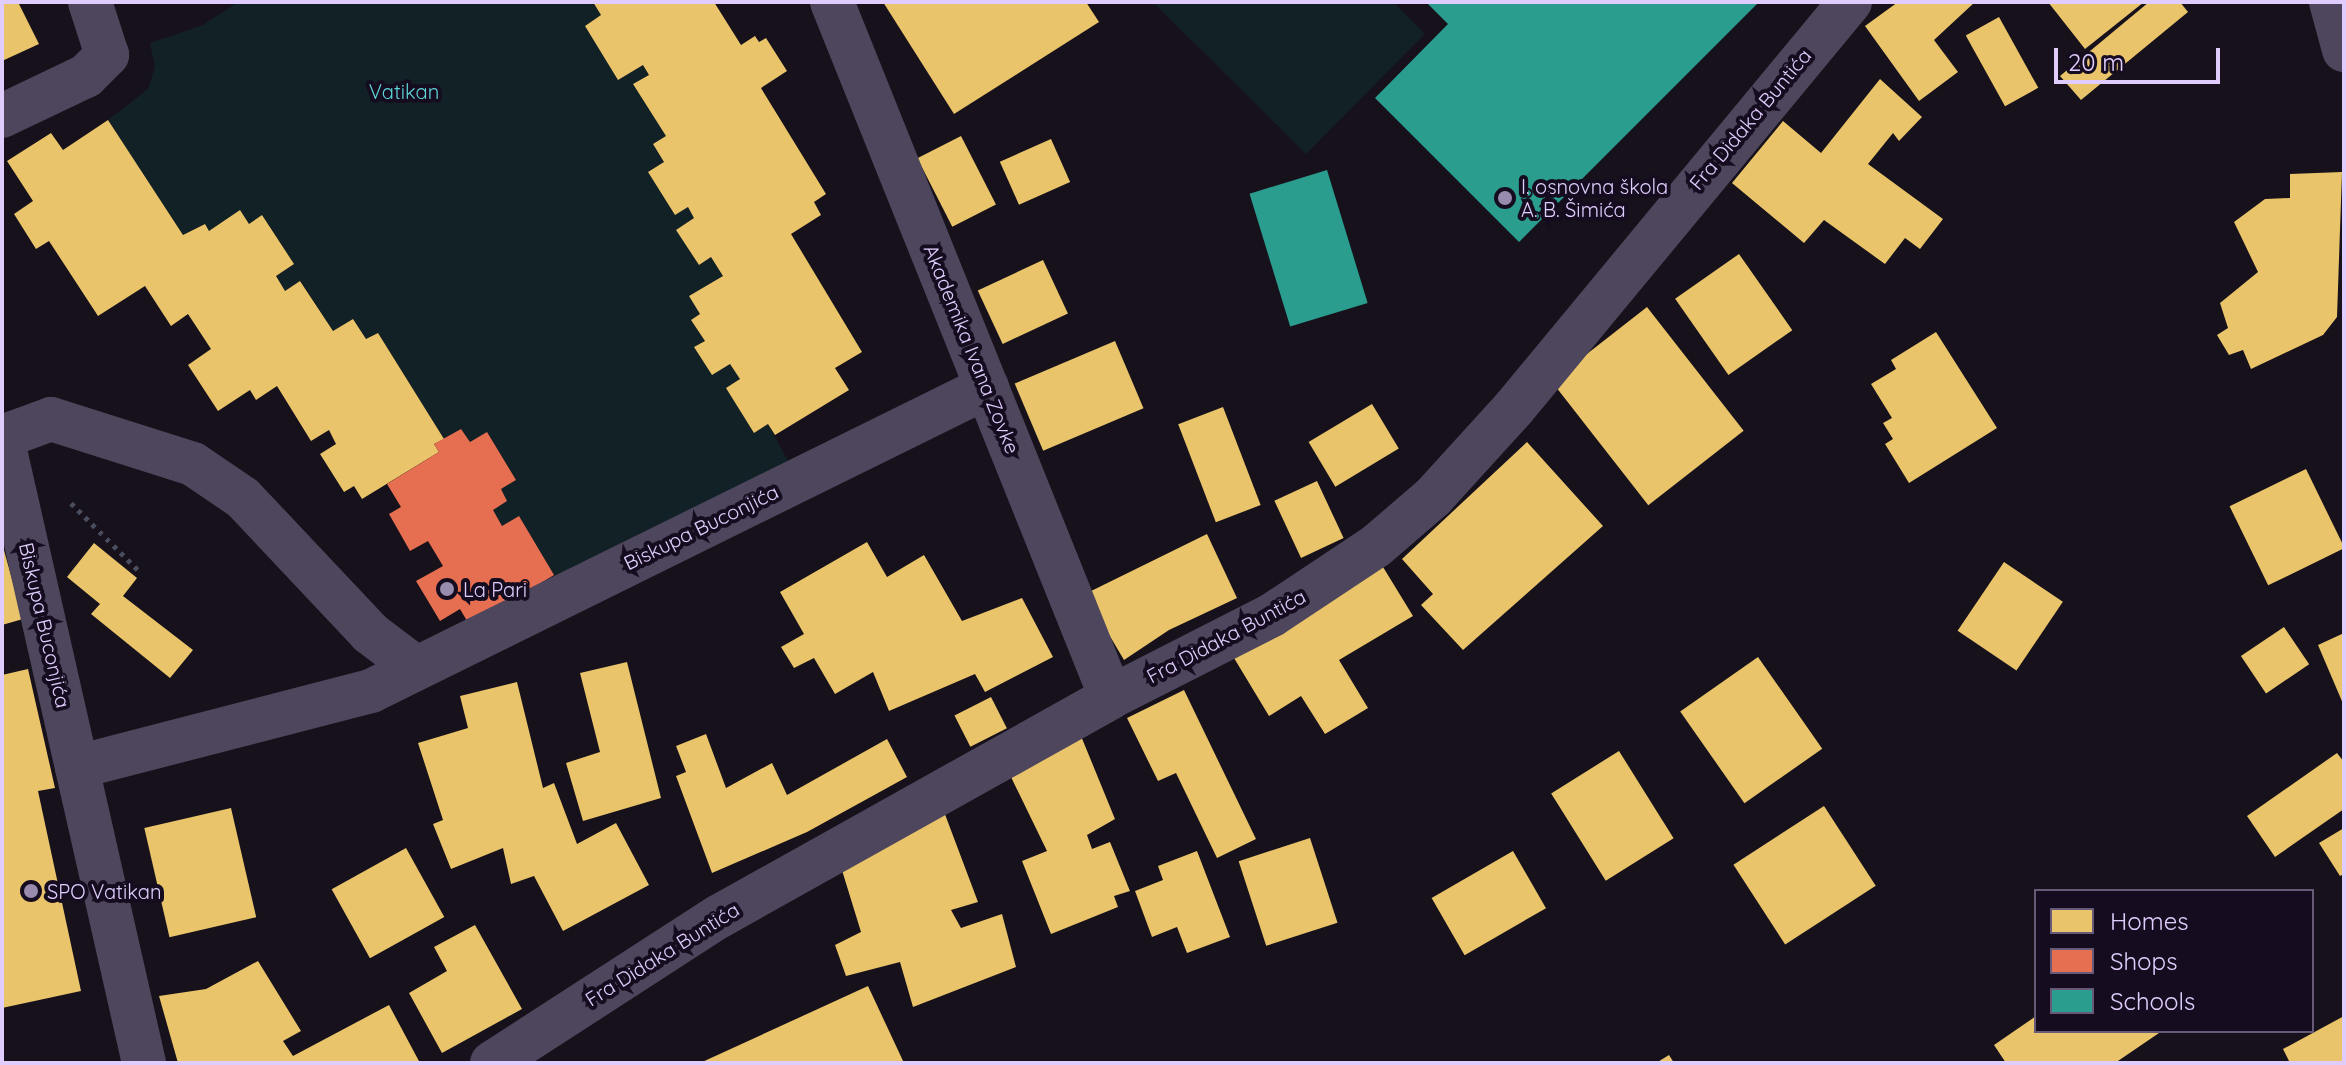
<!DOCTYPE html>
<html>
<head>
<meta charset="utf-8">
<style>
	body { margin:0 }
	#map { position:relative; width:2346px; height:1065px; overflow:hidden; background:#16111b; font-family:Quicksand,sans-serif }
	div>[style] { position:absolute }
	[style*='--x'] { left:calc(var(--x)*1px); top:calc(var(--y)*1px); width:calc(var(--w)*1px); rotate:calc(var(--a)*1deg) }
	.green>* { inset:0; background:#122126 }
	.homes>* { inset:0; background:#e9c46a; transform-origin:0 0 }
	.shops>* { inset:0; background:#e76f51 }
	.schools>* { inset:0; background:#2a9d8f; transform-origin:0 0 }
	.path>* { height:5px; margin-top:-2.5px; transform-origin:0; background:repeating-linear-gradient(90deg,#494d5d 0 4px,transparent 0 10px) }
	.minor>* { height:44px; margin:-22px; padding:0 22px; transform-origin:22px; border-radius:22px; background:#4d465c }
	.dots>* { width:22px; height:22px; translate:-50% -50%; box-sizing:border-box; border:4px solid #150d1f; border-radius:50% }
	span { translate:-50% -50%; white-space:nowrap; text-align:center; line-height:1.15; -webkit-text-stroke:8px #150d1f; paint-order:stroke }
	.park-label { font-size:20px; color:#5dd5d9 }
	.street-label { font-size:20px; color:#e0cdfd }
	.poi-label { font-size:20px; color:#e0cdfd }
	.left { translate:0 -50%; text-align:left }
	.frame { position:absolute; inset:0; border:4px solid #e0cdfd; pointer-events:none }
	.legend { position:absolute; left:2034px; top:889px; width:280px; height:144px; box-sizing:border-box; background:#150d1f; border:2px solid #665a78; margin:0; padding:10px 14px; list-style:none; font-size:24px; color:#e0cdfd }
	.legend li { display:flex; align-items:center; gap:16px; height:40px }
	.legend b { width:40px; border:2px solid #665a78 }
	.scale { position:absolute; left:2054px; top:48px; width:166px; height:36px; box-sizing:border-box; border:4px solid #e0cdfd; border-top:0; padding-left:10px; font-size:24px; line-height:28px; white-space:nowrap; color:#e0cdfd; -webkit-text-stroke:6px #150d1f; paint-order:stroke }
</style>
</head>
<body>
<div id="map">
	<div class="green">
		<i style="clip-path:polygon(238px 2px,593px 2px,601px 15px,585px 26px,618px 79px,643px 65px,649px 75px,634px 84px,666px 136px,653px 144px,664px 162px,648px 172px,675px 215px,688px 207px,694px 218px,677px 230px,699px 265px,711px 257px,723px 276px,689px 296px,700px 314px,691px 320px,705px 341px,695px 348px,712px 375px,730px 364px,740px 379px,727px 388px,754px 433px,768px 424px,798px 479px,564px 594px,519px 516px,502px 526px,493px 510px,501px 489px,516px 480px,488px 433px,470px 442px,461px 429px,444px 439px,378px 333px,366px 339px,353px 319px,333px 331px,301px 281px,285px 291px,276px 276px,294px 264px,262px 215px,249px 224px,240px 211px,209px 231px,204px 224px,183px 235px,108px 120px,148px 89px,155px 67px,150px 43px,203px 25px)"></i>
		<i style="clip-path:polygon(1153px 2px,1393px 2px,1425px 34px,1306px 154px)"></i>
	</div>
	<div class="homes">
		<i style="clip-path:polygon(2px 2px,18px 2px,39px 44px,2px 61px)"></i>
		<i style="clip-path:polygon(593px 2px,714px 2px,741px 45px,755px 36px,759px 42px,766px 38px,787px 71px,761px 88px,826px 194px,814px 202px,821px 215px,791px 234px,862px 352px,835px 368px,849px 390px,775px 435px,768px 424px,754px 433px,726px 388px,740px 379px,730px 364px,712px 375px,694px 347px,705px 341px,691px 320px,700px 314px,689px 296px,723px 276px,711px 257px,699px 265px,676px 230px,694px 218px,688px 207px,675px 215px,648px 172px,664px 162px,653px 144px,666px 136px,633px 84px,649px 75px,643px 65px,618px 80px,585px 26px,601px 15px)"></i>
		<i style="clip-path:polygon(883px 2px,1086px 2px,1099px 22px,954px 114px)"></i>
		<i style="clip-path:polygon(1898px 2px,1975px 2px,1934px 40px,1958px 72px,1919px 101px,1865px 26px)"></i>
		<i style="clip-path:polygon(2048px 2px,2144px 2px,2085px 49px)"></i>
		<i style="clip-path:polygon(2149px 2px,2180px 2px,2188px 12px,2081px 100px,2060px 76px)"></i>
		<i style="left:1999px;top:17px;width:81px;height:38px;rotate:61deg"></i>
		<i style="clip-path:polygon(1880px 79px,1922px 117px,1899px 141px,1893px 133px,1868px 164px,1943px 219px,1920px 249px,1905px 238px,1885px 264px,1824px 220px,1804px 243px,1732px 183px,1783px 121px,1821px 153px)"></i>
		<i style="clip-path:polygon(108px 120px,183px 235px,205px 224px,209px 231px,240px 210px,249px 224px,262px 215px,294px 264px,276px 276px,285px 291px,300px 281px,333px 331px,353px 319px,366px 339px,378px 333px,444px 439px,434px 444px,439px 452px,362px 499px,354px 486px,344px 492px,320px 454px,336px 444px,329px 430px,311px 441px,277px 386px,256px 400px,250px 390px,218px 411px,188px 365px,211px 349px,188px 314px,171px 326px,145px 286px,98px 316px,49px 241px,36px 249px,14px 214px,33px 201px,7px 161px,51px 133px,63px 150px)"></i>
		<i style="left:961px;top:136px;width:77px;height:49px;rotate:63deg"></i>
		<i style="left:1051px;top:139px;width:47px;height:56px;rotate:66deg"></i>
		<i style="clip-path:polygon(2342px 172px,2337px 317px,2323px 335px,2251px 369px,2243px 350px,2229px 355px,2217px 335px,2228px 328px,2220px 303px,2258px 272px,2234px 222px,2265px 199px,2290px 198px,2290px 174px)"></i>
		<i style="left:1739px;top:254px;width:93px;height:78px;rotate:55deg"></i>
		<i style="left:1043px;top:260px;width:59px;height:72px;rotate:65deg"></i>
		<i style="left:1647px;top:307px;width:157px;height:121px;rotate:52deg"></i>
		<i style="clip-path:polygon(1936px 332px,1997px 428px,1909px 483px,1885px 444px,1893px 439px,1883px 423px,1892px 418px,1871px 384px,1896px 369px,1891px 360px)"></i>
		<i style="left:1115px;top:341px;width:73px;height:109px;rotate:67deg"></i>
		<i style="left:1372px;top:404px;width:52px;height:74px;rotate:59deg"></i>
		<i style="left:1223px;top:407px;width:105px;height:48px;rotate:69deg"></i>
		<i style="clip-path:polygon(1527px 442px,1603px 526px,1463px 650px,1421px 605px,1433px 594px,1402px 559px)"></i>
		<i style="left:2306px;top:469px;width:88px;height:85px;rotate:64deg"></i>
		<i style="left:1317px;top:481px;width:63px;height:47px;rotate:65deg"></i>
		<i style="clip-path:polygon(1207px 534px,1237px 598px,1169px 630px,1124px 660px,1085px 594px)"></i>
		<i style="clip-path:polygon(867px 542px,887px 577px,924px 555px,962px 621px,1022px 598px,1053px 657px,985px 692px,975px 674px,889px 711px,873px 672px,835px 694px,814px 658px,794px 668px,781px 647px,804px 634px,780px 592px)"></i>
		<i style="clip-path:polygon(2px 543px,23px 619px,2px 625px)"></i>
		<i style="clip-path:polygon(94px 543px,137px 578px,123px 596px,193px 650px,170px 678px,91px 614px,100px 604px,67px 577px)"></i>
		<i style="left:2004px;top:562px;width:71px;height:83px;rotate:34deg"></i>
		<i style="clip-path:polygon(1383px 567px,1413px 616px,1339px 660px,1368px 708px,1325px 734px,1301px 696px,1269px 716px,1234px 658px)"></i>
		<i style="left:2284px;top:627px;width:45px;height:52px;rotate:56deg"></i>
		<i style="clip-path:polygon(2344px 633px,2344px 706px,2318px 645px)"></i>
		<i style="left:1758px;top:657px;width:112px;height:95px;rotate:55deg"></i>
		<i style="clip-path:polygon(627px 662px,661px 798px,583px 821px,566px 763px,600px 752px,580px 673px)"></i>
		<i style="clip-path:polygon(28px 669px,55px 788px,38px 791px,81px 991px,2px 1008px,2px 675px)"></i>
		<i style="clip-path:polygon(517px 682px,543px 788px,554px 783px,577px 844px,616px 823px,649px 885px,563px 931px,534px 876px,511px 884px,503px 848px,451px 869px,433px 824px,443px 820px,418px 743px,468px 728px,460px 696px)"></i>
		<i style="clip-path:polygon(1184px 690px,1256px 839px,1217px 858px,1176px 773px,1158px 781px,1127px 718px)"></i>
		<i style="left:991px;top:697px;width:35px;height:41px;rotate:63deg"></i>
		<i style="clip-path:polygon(706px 734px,726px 788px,772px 763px,787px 795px,887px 739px,907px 777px,807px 832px,712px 873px,676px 776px,686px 772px,676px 746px)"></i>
		<i style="clip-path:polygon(1081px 736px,1115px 819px,1087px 835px,1092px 849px,1110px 842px,1130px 891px,1114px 896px,1118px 907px,1051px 934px,1022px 861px,1047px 851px,1011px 777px)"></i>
		<i style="left:1619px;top:751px;width:103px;height:80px;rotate:58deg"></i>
		<i style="clip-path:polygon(2337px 753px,2344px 762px,2344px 809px,2275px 857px,2247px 816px)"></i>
		<i style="left:1824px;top:806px;width:95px;height:108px;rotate:57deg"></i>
		<i style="left:231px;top:808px;width:112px;height:89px;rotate:77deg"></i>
		<i style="clip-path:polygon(943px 809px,978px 902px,951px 910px,961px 928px,1002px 914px,1016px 967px,913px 1007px,900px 962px,846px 976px,835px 945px,861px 932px,841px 867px)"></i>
		<i style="clip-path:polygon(2344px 828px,2344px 874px,2340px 876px,2319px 843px)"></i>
		<i style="left:1310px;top:838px;width:89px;height:75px;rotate:72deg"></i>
		<i style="left:406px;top:848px;width:79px;height:85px;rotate:61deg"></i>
		<i style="clip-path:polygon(1197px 851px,1230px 937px,1187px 953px,1177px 927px,1152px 937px,1135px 891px,1163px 880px,1158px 866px)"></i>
		<i style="left:1513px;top:851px;width:66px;height:94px;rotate:60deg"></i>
		<i style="clip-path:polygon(475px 925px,522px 1009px,442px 1053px,409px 993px,447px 971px,434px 947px)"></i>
		<i style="clip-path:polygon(258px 961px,301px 1031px,283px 1041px,293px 1056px,389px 1005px,420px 1063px,178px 1063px,159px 996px,206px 989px)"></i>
		<i style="clip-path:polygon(868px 986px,904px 1063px,700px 1063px)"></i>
		<i style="clip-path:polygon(2036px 1016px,2036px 1031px,2162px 1031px,2115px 1063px,2006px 1063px,1994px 1045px)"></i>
		<i style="clip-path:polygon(2344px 1016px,2344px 1063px,2290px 1063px,2283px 1049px)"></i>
		<i style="clip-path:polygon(1669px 1055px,1674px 1063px,1656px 1063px)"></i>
	</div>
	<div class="shops">
		<i style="clip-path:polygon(461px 429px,470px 442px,487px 432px,516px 480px,501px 489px,507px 501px,493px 510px,502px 526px,519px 516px,554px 575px,470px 626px,460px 609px,440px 621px,416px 581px,443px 566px,428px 541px,410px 551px,389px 514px,401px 507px,387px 484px,439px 452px,434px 444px)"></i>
	</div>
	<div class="schools">
		<i style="clip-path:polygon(1426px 2px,1759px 2px,1519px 242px,1375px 98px,1448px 24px)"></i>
		<i style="left:1327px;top:170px;width:139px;height:81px;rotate:73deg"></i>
	</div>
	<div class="path">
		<i style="--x:71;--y:503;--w:99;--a:45"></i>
	</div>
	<div class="minor">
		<i style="--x:832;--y:2;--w:749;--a:68.13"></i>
		<i style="--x:2331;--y:2;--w:50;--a:74.8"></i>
		<i style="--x:2;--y:116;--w:93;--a:-25.5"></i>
		<i style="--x:86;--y:76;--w:30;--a:-45"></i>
		<i style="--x:107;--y:55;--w:56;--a:-107.8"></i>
		<i style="--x:2;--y:437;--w:642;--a:77.22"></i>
		<i style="--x:2;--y:437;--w:52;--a:-20.2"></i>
		<i style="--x:51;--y:419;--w:149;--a:17.6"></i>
		<i style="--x:193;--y:464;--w:60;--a:34.2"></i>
		<i style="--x:243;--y:498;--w:185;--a:46.7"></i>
		<i style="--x:370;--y:633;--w:56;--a:37.1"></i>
		<i style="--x:77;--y:767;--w:304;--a:-14.5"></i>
		<i style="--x:371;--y:691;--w:687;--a:-26.27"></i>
		<i style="--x:492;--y:1063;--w:269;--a:-32.9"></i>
		<i style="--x:718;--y:917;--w:450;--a:-29.2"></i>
		<i style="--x:1111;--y:697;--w:181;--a:-27"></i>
		<i style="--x:1272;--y:615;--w:125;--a:-33.6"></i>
		<i style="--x:1376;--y:546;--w:75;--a:-40.7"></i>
		<i style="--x:1433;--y:497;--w:120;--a:-47.7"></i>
		<i style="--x:1514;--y:408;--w:527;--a:-50.39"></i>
	</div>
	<div class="dots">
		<i style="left:1505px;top:198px;background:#998bae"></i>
		<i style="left:447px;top:589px;background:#998bae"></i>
		<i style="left:31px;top:891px;background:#998bae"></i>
	</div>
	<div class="park-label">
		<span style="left:404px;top:91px">Vatikan</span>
	</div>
	<div class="street-label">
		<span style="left:1750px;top:119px;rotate:-50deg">Fra Didaka Buntića</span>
		<span style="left:972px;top:349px;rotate:68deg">Akademika Ivana Zovke</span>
		<span style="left:701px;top:527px;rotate:-26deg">Biskupa Buconjića</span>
		<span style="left:45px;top:625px;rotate:77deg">Biskupa Buconjića</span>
		<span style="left:1226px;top:636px;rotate:-28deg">Fra Didaka Buntića</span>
		<span style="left:662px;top:954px;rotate:-32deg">Fra Didaka Buntića</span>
	</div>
	<div class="poi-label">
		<span class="left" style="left:1521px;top:198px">I. osnovna škola<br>A. B. Šimića</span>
		<span class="left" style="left:463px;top:589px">La Pari</span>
		<span class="left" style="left:47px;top:891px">SPO Vatikan</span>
	</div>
	<div class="frame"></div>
	<ul class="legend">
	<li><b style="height:22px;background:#e9c46a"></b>Homes</li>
	<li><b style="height:22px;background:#e76f51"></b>Shops</li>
	<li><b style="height:22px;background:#2a9d8f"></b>Schools</li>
	</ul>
	<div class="scale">20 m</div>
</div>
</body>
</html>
